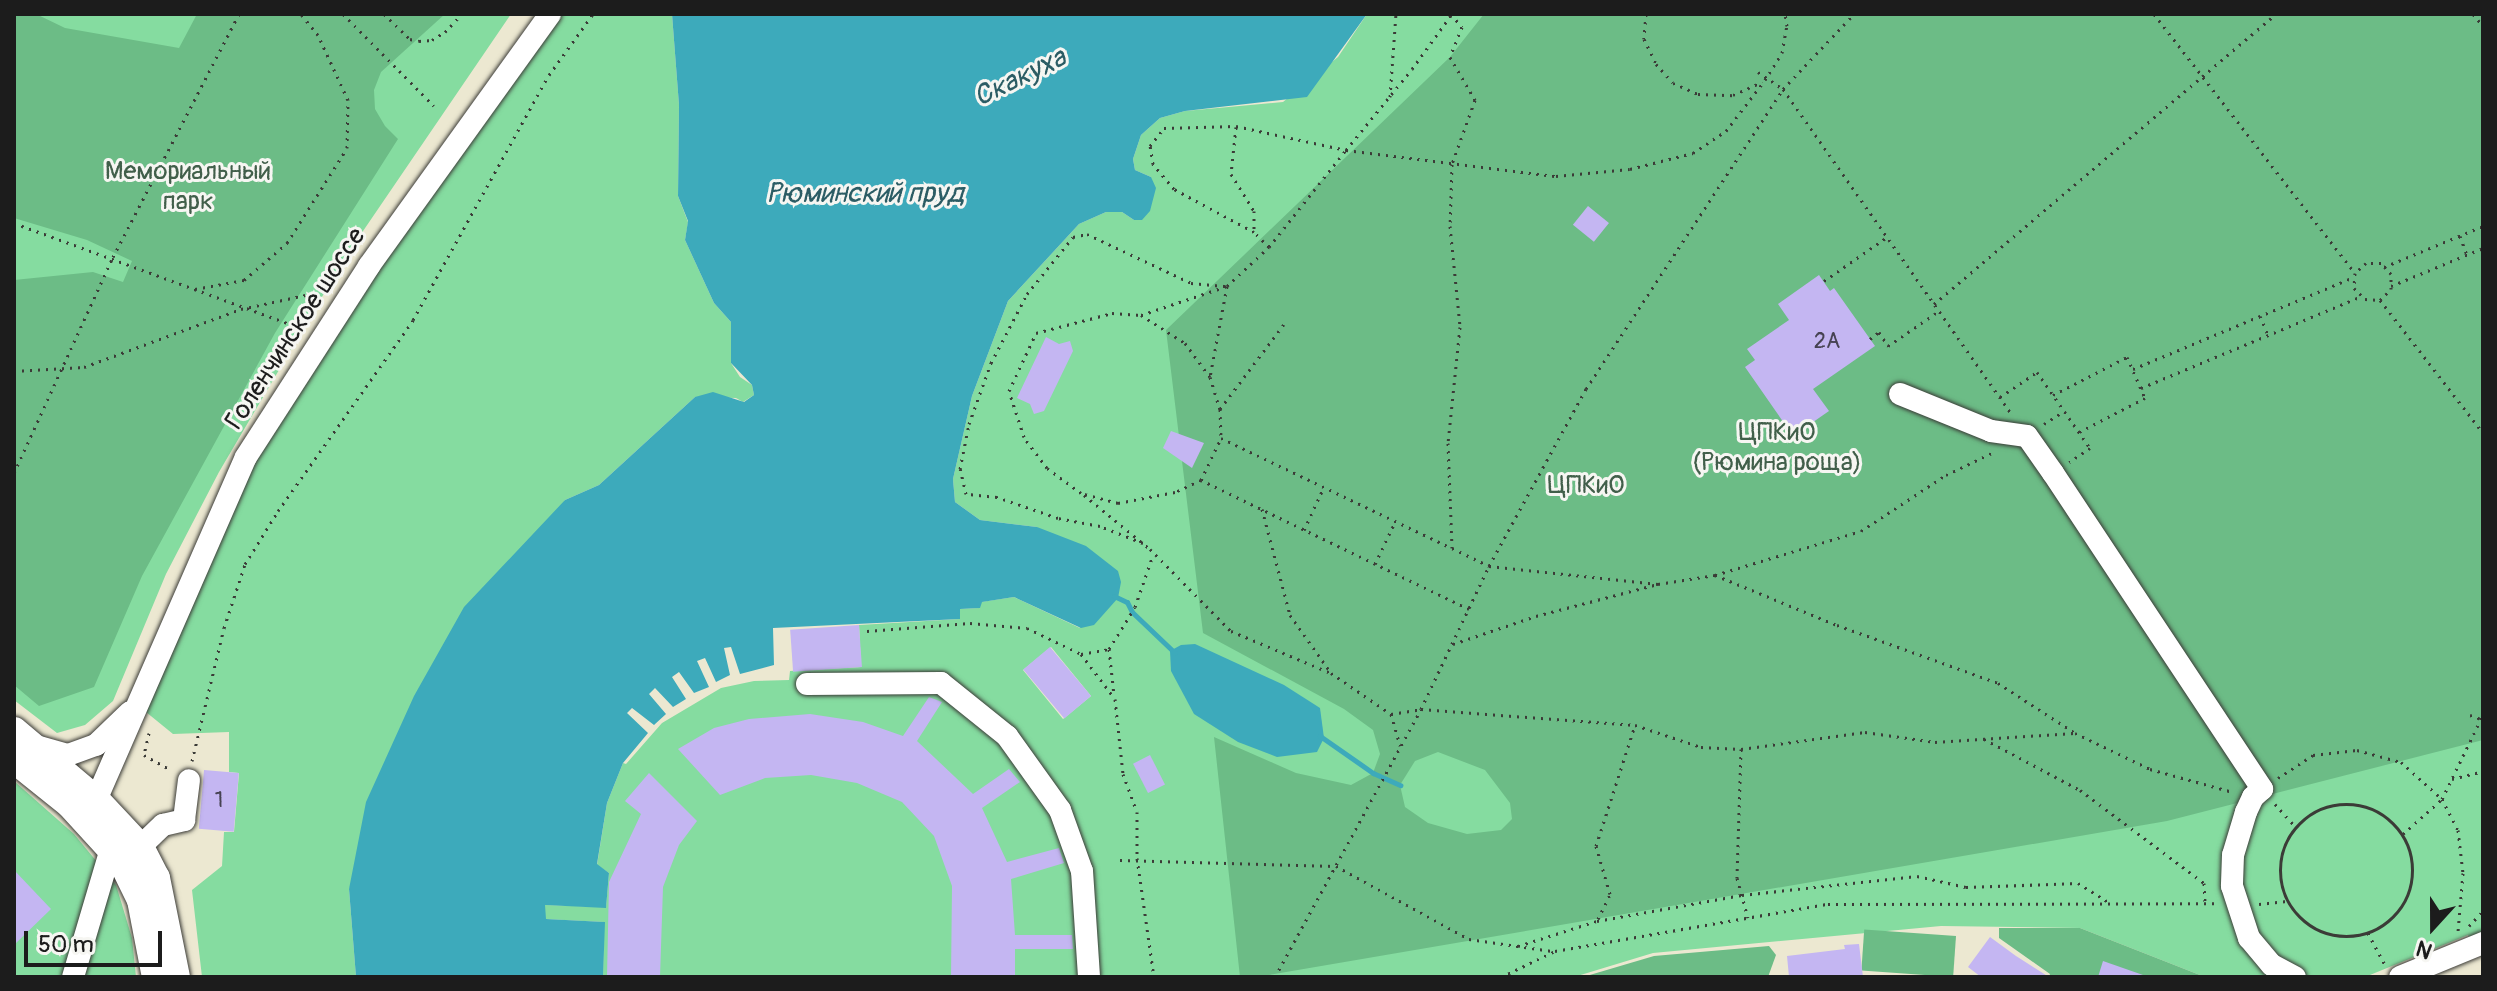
<!DOCTYPE html>
<html>
<head>
<meta charset="utf-8">
<style>
	body { margin:0 }
	#map { position:relative; width:2497px; height:991px; overflow:hidden; background:#ece8d1; font-family:Pangolin,sans-serif }
	div>[style] { position:absolute }
	[style*='--x'] { left:calc(var(--x)*1px); top:calc(var(--y)*1px); width:calc(var(--w)*1px); rotate:calc(var(--a)*1deg) }
	.green>* { inset:0; background:#85dca0 }
	.forest>* { inset:0; background:#6cbc86; transform-origin:0 0 }
	.water>* { inset:0; background:#3daabb }
	.stream>* { height:5px; margin:-2.5px; padding:0 2.5px; transform-origin:2.5px; border-radius:2.5px; background:#3daabb }
	.building>* { inset:0; background:#c4b6f2; transform-origin:0 0 }
	.path>* { height:3px; margin-top:-1.5px; transform-origin:0; background:repeating-linear-gradient(90deg,#3b3b37 0 2px,transparent 0 8px) }
	.path>.ring { margin:-1.5px; padding:0; box-sizing:content-box; background:none; border:3px solid #3b3b37; border-radius:50% }
	.roads { filter:drop-shadow(0 0 2px #3b3b37) drop-shadow(0 0 2px #3b3b37) }
	.minor>* { height:22px; margin:-11px; padding:0 11px; transform-origin:11px; border-radius:11px; background:#fff }
	.major>* { height:28px; margin:-14px; padding:0 14px; transform-origin:14px; border-radius:14px; background:#fff }
	span { translate:-50% -50%; white-space:nowrap; text-align:center; line-height:1.15; -webkit-text-stroke:6px #f6f6f2; paint-order:stroke }
	.number-label { font-size:22px; color:#464252 }
	.number-label span { -webkit-text-stroke-width:0 }
	.park-label { font-size:26px; color:#415f4a }
	.street-label { font-size:26px; color:#1c1c1c }
	.water-label { font-size:28px; color:#2b5c64; font-style:italic }
	.frame { position:absolute; inset:0; border:16px solid #1c1c1c; pointer-events:none }
	.north { position:absolute; left:2393px; top:887px; width:80px; height:80px; -webkit-text-stroke:6px #f6f6f2; paint-order:stroke; rotate:201deg; font-size:22px; font-weight:700; line-height:32px; text-align:center; color:#1c1c1c }
	.north::after { content:''; display:block; margin:auto; width:28px; height:36px; background:#1c1c1c; clip-path:polygon(50% 0,100% 100%,50% 72%,0 100%) }
	.scale { position:absolute; left:24px; top:931px; width:138px; height:36px; box-sizing:border-box; border:4px solid #1c1c1c; border-top:0; padding-left:10px; font-size:24px; line-height:28px; white-space:nowrap; color:#1c1c1c; -webkit-text-stroke:6px #f6f6f2; paint-order:stroke }
</style>
</head>
<body>
<div id="map">
	<div class="green">
		<i style="clip-path:polygon(14px 14px,511px 14px,346px 256px,219px 472px,166px 574px,113px 701px,85px 725px,57px 733px,14px 700px)"></i>
		<i style="clip-path:polygon(550px 14px,672px 14px,679px 105px,678px 196px,688px 222px,685px 240px,714px 303px,731px 322px,731px 363px,740px 377px,752px 385px,754px 395px,743px 402px,736px 398px,695px 397px,599px 485px,565px 500px,349px 889px,356px 977px,202px 977px,192px 890px,222px 866px,224px 832px,234px 832px,239px 773px,229px 772px,229px 732px,173px 734px,146px 712px,246px 457px)"></i>
		<i style="clip-path:polygon(evenodd,1367px 14px,2483px 14px,2483px 948px,2476px 951px,2468px 935px,2365px 977px,2205px 977px,2080px 928px,1941px 926px,1653px 953px,1574px 977px,603px 977px,604px 922px,545px 919px,545px 905px,606px 907px,609px 873px,597px 865px,607px 803px,623px 763px,626px 764px,662px 723px,721px 688px,754px 681px,789px 680px,790px 671px,861px 667px,859px 625px,960px 619px,960px 609px,979px 608px,981px 602px,1014px 597px,1080px 628px,1037px 527px,980px 520px,955px 502px,953px 479px,972px 396px,1008px 301px,1079px 224px,1106px 212px,1122px 212px,1134px 220px,1151px 177px,1135px 170px,1133px 159px,1141px 135px,1160px 118px,1185px 111px,1283px 102px,1338px 57px,1367px 14px,1051px 647px,1091px 696px,1063px 719px,1023px 670px,1051px 647px)"></i>
		<i style="clip-path:polygon(14px 781px,74px 834px,116px 885px,132px 938px,136px 977px,14px 977px)"></i>
	</div>
	<div class="forest">
		<i style="clip-path:polygon(14px 14px,36px 14px,65px 28px,179px 48px,197px 14px,445px 14px,381px 72px,374px 90px,375px 109px,385px 126px,398px 139px,275px 333px,142px 576px,94px 687px,39px 706px,14px 685px,14px 280px,93px 272px,123px 282px,132px 261px,87px 240px,14px 218px)"></i>
		<i style="clip-path:polygon(evenodd,1484px 14px,2483px 14px,2483px 740px,2167px 821px,1257px 977px,1240px 977px,1214px 737px,1296px 773px,1351px 785px,1373px 773px,1380px 754px,1373px 730px,1344px 709px,1203px 633px,1166px 330px,1450px 57px,1484px 14px,1438px 752px,1485px 770px,1510px 803px,1512px 819px,1501px 830px,1467px 834px,1428px 823px,1405px 807px,1400px 785px,1415px 761px,1438px 752px)"></i>
		<i style="clip-path:polygon(1999px 928px,2080px 928px,2205px 977px,2049px 977px,2050px 974px,1999px 938px)"></i>
		<i style="left:1956px;top:936px;width:41px;height:92px;rotate:94deg"></i>
		<i style="clip-path:polygon(1769px 946px,1776px 955px,1768px 977px,1583px 977px,1654px 956px)"></i>
	</div>
	<div class="water">
		<i style="clip-path:polygon(672px 14px,1367px 14px,1307px 97px,1185px 111px,1160px 118px,1141px 135px,1133px 159px,1135px 170px,1151px 177px,1156px 188px,1150px 211px,1142px 220px,1134px 220px,1122px 212px,1106px 212px,1079px 224px,1008px 301px,972px 396px,953px 479px,955px 502px,980px 520px,1037px 527px,1086px 546px,1118px 571px,1121px 582px,1118px 598px,1094px 625px,1081px 628px,1014px 597px,982px 602px,980px 608px,960px 609px,960px 619px,773px 628px,774px 665px,740px 674px,731px 647px,724px 648px,730px 675px,716px 682px,705px 658px,697px 661px,709px 687px,694px 693px,679px 672px,672px 677px,686px 699px,673px 707px,655px 688px,649px 694px,666px 714px,654px 725px,632px 708px,627px 713px,648px 733px,623px 763px,607px 803px,597px 864px,609px 873px,606px 908px,545px 905px,546px 919px,605px 922px,603px 977px,356px 977px,349px 889px,366px 802px,414px 696px,464px 607px,565px 500px,599px 485px,695px 397px,713px 392px,744px 402px,754px 395px,752px 385px,731px 363px,731px 322px,714px 303px,685px 240px,688px 221px,678px 196px,679px 105px)"></i>
		<i style="clip-path:polygon(1195px 644px,1284px 685px,1320px 708px,1324px 738px,1317px 752px,1277px 757px,1238px 742px,1194px 714px,1171px 671px,1170px 651px,1181px 645px)"></i>
	</div>
	<div class="stream">
		<i style="--x:1114;--y:596;--w:14;--a:25"></i>
		<i style="--x:1127;--y:602;--w:11;--a:63"></i>
		<i style="--x:1132;--y:612;--w:59;--a:43.6"></i>
		<i style="--x:1320;--y:736;--w:65;--a:34.9"></i>
		<i style="--x:1373;--y:773;--w:30;--a:24"></i>
	</div>
	<div class="building">
		<i style="left:1588px;top:206px;width:27px;height:24px;rotate:39deg"></i>
		<i style="clip-path:polygon(1819px 275px,1830px 291px,1834px 288px,1875px 346px,1813px 389px,1829px 411px,1793px 436px,1745px 367px,1755px 360px,1747px 349px,1789px 320px,1778px 304px)"></i>
		<i style="clip-path:polygon(1046px 337px,1059px 344px,1070px 341px,1073px 351px,1044px 411px,1034px 414px,1030px 404px,1017px 398px)"></i>
		<i style="clip-path:polygon(1171px 431px,1204px 443px,1192px 468px,1163px 448px)"></i>
		<i style="left:859px;top:625px;width:42px;height:69px;rotate:86deg"></i>
		<i style="left:1050px;top:647px;width:64px;height:35px;rotate:50deg"></i>
		<i style="clip-path:polygon(929px 697px,942px 702px,917px 741px,973px 794px,1009px 769px,1020px 782px,982px 808px,1007px 862px,1059px 848px,1064px 863px,1011px 879px,1015px 935px,1072px 935px,1073px 949px,1015px 949px,1015px 977px,951px 977px,952px 886px,934px 836px,902px 802px,857px 783px,811px 775px,765px 778px,720px 795px,678px 749px,714px 728px,749px 719px,810px 714px,863px 722px,903px 736px)"></i>
		<i style="left:1150px;top:755px;width:33px;height:19px;rotate:63deg"></i>
		<i style="left:204px;top:770px;width:35px;height:59px;rotate:5deg"></i>
		<i style="clip-path:polygon(649px 773px,697px 821px,679px 845px,663px 887px,660px 977px,607px 977px,609px 882px,641px 814px,625px 801px)"></i>
		<i style="clip-path:polygon(14px 870px,51px 909px,14px 945px)"></i>
		<i style="clip-path:polygon(1990px 937px,2016px 956px,2049px 977px,1981px 977px,1968px 967px)"></i>
		<i style="clip-path:polygon(1859px 944px,1863px 977px,1789px 977px,1787px 956px,1845px 949px,1844px 945px)"></i>
		<i style="clip-path:polygon(2103px 961px,2143px 975px,2142px 977px,2098px 977px)"></i>
	</div>
	<div class="path">
		<i style="--x:343;--y:14;--w:129;--a:45.3"></i>
		<i style="--x:384;--y:14;--w:36;--a:44"></i>
		<i style="--x:410;--y:39;--w:9;--a:13"></i>
		<i style="--x:419;--y:41;--w:13;--a:-4"></i>
		<i style="--x:432;--y:40;--w:15;--a:-32"></i>
		<i style="--x:445;--y:32;--w:25;--a:-47"></i>
		<i style="--x:1451;--y:14;--w:17;--a:50"></i>
		<i style="--x:1462;--y:27;--w:32;--a:112"></i>
		<i style="--x:1450;--y:57;--w:50;--a:59.8"></i>
		<i style="--x:1475;--y:100;--w:68;--a:109.8"></i>
		<i style="--x:1452;--y:164;--w:62;--a:91.8"></i>
		<i style="--x:1450;--y:226;--w:101;--a:84.3"></i>
		<i style="--x:1460;--y:327;--w:117;--a:95.9"></i>
		<i style="--x:1448;--y:443;--w:105;--a:87.8"></i>
		<i style="--x:1646;--y:14;--w:25;--a:95"></i>
		<i style="--x:1644;--y:39;--w:28;--a:64"></i>
		<i style="--x:1656;--y:64;--w:25;--a:48"></i>
		<i style="--x:1673;--y:83;--w:27;--a:24"></i>
		<i style="--x:1698;--y:94;--w:35;--a:2"></i>
		<i style="--x:1733;--y:95;--w:32;--a:-24"></i>
		<i style="--x:2154;--y:14;--w:328;--a:52.2"></i>
		<i style="--x:2355;--y:273;--w:15;--a:94"></i>
		<i style="--x:2354;--y:288;--w:16;--a:45"></i>
		<i style="--x:2365;--y:299;--w:15;--a:4"></i>
		<i style="--x:2380;--y:300;--w:16;--a:-45"></i>
		<i style="--x:2391;--y:289;--w:15;--a:-90"></i>
		<i style="--x:2391;--y:274;--w:15;--a:-132"></i>
		<i style="--x:2381;--y:263;--w:15;--a:180"></i>
		<i style="--x:2366;--y:263;--w:15;--a:138"></i>
		<i style="--x:2473;--y:14;--w:16;--a:50"></i>
		<i style="--x:1758;--y:72;--w:30;--a:34"></i>
		<i style="--x:1783;--y:89;--w:396;--a:54.9"></i>
		<i style="--x:1390;--y:97;--w:83;--a:-85.9"></i>
		<i style="--x:1236;--y:127;--w:47;--a:96.1"></i>
		<i style="--x:1231;--y:174;--w:44;--a:58.1"></i>
		<i style="--x:1254;--y:211;--w:21;--a:90"></i>
		<i style="--x:14;--y:223;--w:292;--a:20.1"></i>
		<i style="--x:2460;--y:236;--w:20;--a:70"></i>
		<i style="--x:1269;--y:247;--w:21;--a:-135"></i>
		<i style="--x:1254;--y:232;--w:91;--a:-151.7"></i>
		<i style="--x:1174;--y:189;--w:33;--a:-130"></i>
		<i style="--x:1153;--y:164;--w:18;--a:-99"></i>
		<i style="--x:1150;--y:146;--w:23;--a:-52"></i>
		<i style="--x:1164;--y:128;--w:72;--a:-1.6"></i>
		<i style="--x:1236;--y:126;--w:113;--a:12.3"></i>
		<i style="--x:1346;--y:150;--w:104;--a:-50.8"></i>
		<i style="--x:1412;--y:69;--w:68;--a:-54"></i>
		<i style="--x:2384;--y:267;--w:107;--a:-22.5"></i>
		<i style="--x:1824;--y:281;--w:77;--a:-34.9"></i>
		<i style="--x:2391;--y:286;--w:100;--a:-22.4"></i>
		<i style="--x:195;--y:289;--w:50;--a:-10.4"></i>
		<i style="--x:244;--y:280;--w:57;--a:-40.7"></i>
		<i style="--x:287;--y:243;--w:112;--a:-57.7"></i>
		<i style="--x:347;--y:148;--w:48;--a:-88.8"></i>
		<i style="--x:348;--y:100;--w:72;--a:-114.8"></i>
		<i style="--x:318;--y:35;--w:27;--a:-129"></i>
		<i style="--x:2380;--y:300;--w:168;--a:52.2"></i>
		<i style="--x:1934;--y:304;--w:448;--a:-40.3"></i>
		<i style="--x:1141;--y:315;--w:91;--a:-18.6"></i>
		<i style="--x:1227;--y:286;--w:57;--a:-42.9"></i>
		<i style="--x:1269;--y:247;--w:124;--a:-51.6"></i>
		<i style="--x:1346;--y:150;--w:212;--a:7.1"></i>
		<i style="--x:1556;--y:176;--w:74;--a:-5.4"></i>
		<i style="--x:1630;--y:169;--w:65;--a:-14.3"></i>
		<i style="--x:1693;--y:153;--w:40;--a:-34"></i>
		<i style="--x:1726;--y:131;--w:64;--a:-52.6"></i>
		<i style="--x:1765;--y:80;--w:32;--a:-58"></i>
		<i style="--x:1782;--y:53;--w:27;--a:-80"></i>
		<i style="--x:1787;--y:26;--w:12;--a:-99"></i>
		<i style="--x:2260;--y:316;--w:21;--a:67"></i>
		<i style="--x:1870;--y:339;--w:11;--a:-38"></i>
		<i style="--x:1879;--y:332;--w:17;--a:57"></i>
		<i style="--x:1888;--y:346;--w:62;--a:-34.5"></i>
		<i style="--x:2133;--y:369;--w:239;--a:-22.6"></i>
		<i style="--x:14;--y:371;--w:70;--a:-3.3"></i>
		<i style="--x:84;--y:367;--w:167;--a:-20.3"></i>
		<i style="--x:241;--y:309;--w:66;--a:-12.2"></i>
		<i style="--x:2141;--y:388;--w:239;--a:-22.6"></i>
		<i style="--x:2053;--y:395;--w:83;--a:-27.2"></i>
		<i style="--x:2127;--y:357;--w:45;--a:66.3"></i>
		<i style="--x:2145;--y:398;--w:74;--a:152.7"></i>
		<i style="--x:2000;--y:397;--w:45;--a:-34"></i>
		<i style="--x:2037;--y:372;--w:93;--a:55.1"></i>
		<i style="--x:2090;--y:448;--w:25;--a:146"></i>
		<i style="--x:1220;--y:409;--w:106;--a:-53"></i>
		<i style="--x:2044;--y:424;--w:24;--a:-33"></i>
		<i style="--x:14;--y:473;--w:238;--a:-65.4"></i>
		<i style="--x:113;--y:257;--w:274;--a:-62.6"></i>
		<i style="--x:1201;--y:480;--w:29;--a:155"></i>
		<i style="--x:1175;--y:492;--w:58;--a:169.1"></i>
		<i style="--x:1118;--y:503;--w:38;--a:-165"></i>
		<i style="--x:1081;--y:493;--w:42;--a:-143.7"></i>
		<i style="--x:1047;--y:468;--w:39;--a:-127"></i>
		<i style="--x:1024;--y:437;--w:48;--a:-108.1"></i>
		<i style="--x:1009;--y:391;--w:64;--a:-65"></i>
		<i style="--x:1036;--y:333;--w:79;--a:-14.7"></i>
		<i style="--x:1112;--y:313;--w:29;--a:4"></i>
		<i style="--x:1141;--y:315;--w:52;--a:32.5"></i>
		<i style="--x:1185;--y:343;--w:42;--a:53.7"></i>
		<i style="--x:1210;--y:377;--w:34;--a:73"></i>
		<i style="--x:1220;--y:409;--w:29;--a:88"></i>
		<i style="--x:1084;--y:495;--w:85;--a:39.3"></i>
		<i style="--x:1150;--y:549;--w:115;--a:45.4"></i>
		<i style="--x:1231;--y:631;--w:108;--a:22.8"></i>
		<i style="--x:1331;--y:673;--w:73;--a:34.3"></i>
		<i style="--x:1391;--y:714;--w:33;--a:74"></i>
		<i style="--x:1262;--y:509;--w:110;--a:75.2"></i>
		<i style="--x:1290;--y:615;--w:71;--a:54.7"></i>
		<i style="--x:1304;--y:530;--w:47;--a:-65.1"></i>
		<i style="--x:1143;--y:543;--w:46;--a:-158.4"></i>
		<i style="--x:1100;--y:526;--w:43;--a:-169.2"></i>
		<i style="--x:1058;--y:518;--w:65;--a:-161"></i>
		<i style="--x:997;--y:497;--w:31;--a:-174"></i>
		<i style="--x:966;--y:494;--w:26;--a:-103"></i>
		<i style="--x:960;--y:469;--w:46;--a:-78.7"></i>
		<i style="--x:969;--y:424;--w:65;--a:-70.2"></i>
		<i style="--x:991;--y:363;--w:78;--a:-62.4"></i>
		<i style="--x:1027;--y:294;--w:73;--a:-51.1"></i>
		<i style="--x:1073;--y:237;--w:14;--a:-12"></i>
		<i style="--x:1087;--y:234;--w:115;--a:25.2"></i>
		<i style="--x:1191;--y:283;--w:36;--a:5"></i>
		<i style="--x:1227;--y:286;--w:93;--a:100.6"></i>
		<i style="--x:1375;--y:564;--w:47;--a:-64.5"></i>
		<i style="--x:1715;--y:575;--w:132;--a:22.3"></i>
		<i style="--x:1837;--y:625;--w:171;--a:19.8"></i>
		<i style="--x:1998;--y:683;--w:92;--a:33"></i>
		<i style="--x:2075;--y:733;--w:83;--a:25.6"></i>
		<i style="--x:2150;--y:769;--w:86;--a:15.5"></i>
		<i style="--x:1469;--y:609;--w:297;--a:-154.3"></i>
		<i style="--x:1201;--y:480;--w:47;--a:-64.5"></i>
		<i style="--x:1221;--y:438;--w:297;--a:25.5"></i>
		<i style="--x:1489;--y:566;--w:170;--a:6.1"></i>
		<i style="--x:867;--y:631;--w:103;--a:-4.4"></i>
		<i style="--x:970;--y:623;--w:57;--a:5"></i>
		<i style="--x:1027;--y:628;--w:60;--a:25.7"></i>
		<i style="--x:1081;--y:654;--w:56;--a:52.9"></i>
		<i style="--x:1115;--y:699;--w:75;--a:83.9"></i>
		<i style="--x:1123;--y:774;--w:40;--a:69.8"></i>
		<i style="--x:1137;--y:812;--w:46;--a:90"></i>
		<i style="--x:1137;--y:858;--w:120;--a:81.9"></i>
		<i style="--x:1453;--y:644;--w:88;--a:-18.6"></i>
		<i style="--x:1536;--y:616;--w:126;--a:-14.7"></i>
		<i style="--x:1658;--y:584;--w:58;--a:-9"></i>
		<i style="--x:1715;--y:575;--w:152;--a:-16.8"></i>
		<i style="--x:1861;--y:531;--w:102;--a:-33.4"></i>
		<i style="--x:1946;--y:475;--w:51;--a:-25.6"></i>
		<i style="--x:1109;--y:649;--w:46;--a:83.8"></i>
		<i style="--x:1081;--y:654;--w:28;--a:-10"></i>
		<i style="--x:1109;--y:649;--w:49;--a:-58.2"></i>
		<i style="--x:1135;--y:607;--w:55;--a:-70.9"></i>
		<i style="--x:1391;--y:714;--w:30;--a:-9"></i>
		<i style="--x:1421;--y:709;--w:215;--a:4.3"></i>
		<i style="--x:1635;--y:725;--w:70;--a:18.4"></i>
		<i style="--x:1701;--y:747;--w:40;--a:2.9"></i>
		<i style="--x:1741;--y:749;--w:125;--a:-7.8"></i>
		<i style="--x:1865;--y:732;--w:71;--a:8.1"></i>
		<i style="--x:1935;--y:742;--w:140;--a:-3.7"></i>
		<i style="--x:2470;--y:715;--w:12;--a:20"></i>
		<i style="--x:149;--y:733;--w:23;--a:103"></i>
		<i style="--x:144;--y:755;--w:31;--a:29"></i>
		<i style="--x:1984;--y:739;--w:109;--a:28"></i>
		<i style="--x:2080;--y:790;--w:155;--a:36.9"></i>
		<i style="--x:2204;--y:883;--w:19;--a:87"></i>
		<i style="--x:1741;--y:749;--w:129;--a:91.8"></i>
		<i style="--x:1737;--y:878;--w:41;--a:74.6"></i>
		<i style="--x:192;--y:761;--w:137;--a:-76.5"></i>
		<i style="--x:224;--y:628;--w:67;--a:-71.8"></i>
		<i style="--x:245;--y:564;--w:62;--a:-58.1"></i>
		<i style="--x:278;--y:511;--w:234;--a:-54.7"></i>
		<i style="--x:413;--y:320;--w:280;--a:-61"></i>
		<i style="--x:549;--y:75;--w:75;--a:-54.2"></i>
		<i style="--x:2278;--y:778;--w:42;--a:-33.3"></i>
		<i style="--x:2313;--y:755;--w:44;--a:-6.5"></i>
		<i style="--x:2357;--y:750;--w:46;--a:15.3"></i>
		<i style="--x:2401;--y:762;--w:55;--a:42.1"></i>
		<i style="--x:2442;--y:799;--w:35;--a:63"></i>
		<i style="--x:2458;--y:830;--w:43;--a:83.4"></i>
		<i style="--x:2463;--y:873;--w:58;--a:94.9"></i>
		<i style="--x:2452;--y:779;--w:32;--a:-14"></i>
		<i class="ring" style="left:2280px;top:804px;width:129px;height:129px"></i>
		<i style="--x:2275;--y:804;--w:30;--a:48"></i>
		<i style="--x:2403;--y:834;--w:52;--a:-41.9"></i>
		<i style="--x:2442;--y:799;--w:93;--a:-64"></i>
		<i style="--x:1120;--y:860;--w:216;--a:1.6"></i>
		<i style="--x:1336;--y:866;--w:152;--a:28.8"></i>
		<i style="--x:1469;--y:939;--w:84;--a:8.2"></i>
		<i style="--x:2259;--y:904;--w:28;--a:-6"></i>
		<i style="--x:1598;--y:919;--w:28;--a:-64"></i>
		<i style="--x:1610;--y:894;--w:50;--a:-106.3"></i>
		<i style="--x:1596;--y:846;--w:127;--a:-72.1"></i>
		<i style="--x:2469;--y:926;--w:21;--a:-47"></i>
		<i style="--x:2368;--y:933;--w:36;--a:62"></i>
		<i style="--x:1518;--y:946;--w:83;--a:-17.6"></i>
		<i style="--x:1597;--y:921;--w:147;--a:-10.2"></i>
		<i style="--x:1742;--y:895;--w:176;--a:-6.2"></i>
		<i style="--x:1917;--y:876;--w:50;--a:12.7"></i>
		<i style="--x:1966;--y:887;--w:112;--a:-2"></i>
		<i style="--x:2078;--y:883;--w:39;--a:32"></i>
		<i style="--x:1275;--y:977;--w:305;--a:-61.4"></i>
		<i style="--x:1421;--y:709;--w:158;--a:-64.6"></i>
		<i style="--x:1489;--y:566;--w:202;--a:-61.3"></i>
		<i style="--x:1586;--y:389;--w:359;--a:-56.7"></i>
		<i style="--x:1783;--y:89;--w:103;--a:-46.6"></i>
		<i style="--x:1501;--y:977;--w:60;--a:-25.7"></i>
		<i style="--x:1555;--y:951;--w:277;--a:-9.8"></i>
		<i style="--x:1828;--y:904;--w:387;--a:-0.1"></i>
	</div>
	<div class="roads">
		<div class="minor">
			<i style="--x:1900;--y:394;--w:98;--a:22.1"></i>
			<i style="--x:1991;--y:431;--w:36;--a:8"></i>
			<i style="--x:2027;--y:436;--w:45;--a:54.9"></i>
			<i style="--x:2053;--y:473;--w:379;--a:56.5"></i>
			<i style="--x:2262;--y:789;--w:12;--a:138"></i>
			<i style="--x:2253;--y:797;--w:17;--a:115"></i>
			<i style="--x:2246;--y:812;--w:45;--a:106.8"></i>
			<i style="--x:2233;--y:855;--w:31;--a:92"></i>
			<i style="--x:2232;--y:886;--w:55;--a:71.9"></i>
			<i style="--x:2249;--y:938;--w:35;--a:50"></i>
			<i style="--x:2272;--y:965;--w:26;--a:28"></i>
			<i style="--x:807;--y:684;--w:134;--a:-0.4"></i>
			<i style="--x:941;--y:683;--w:85;--a:38.8"></i>
			<i style="--x:1007;--y:736;--w:91;--a:54.4"></i>
			<i style="--x:1060;--y:810;--w:65;--a:70.2"></i>
			<i style="--x:1082;--y:871;--w:106;--a:86.2"></i>
			<i style="--x:36;--y:746;--w:33;--a:16"></i>
			<i style="--x:68;--y:755;--w:30;--a:-20"></i>
			<i style="--x:96;--y:745;--w:47;--a:-44.1"></i>
			<i style="--x:83;--y:802;--w:13;--a:-9"></i>
			<i style="--x:96;--y:800;--w:374;--a:-66.4"></i>
			<i style="--x:246;--y:457;--w:227;--a:-57.2"></i>
			<i style="--x:369;--y:266;--w:310;--a:-54.3"></i>
			<i style="--x:140;--y:847;--w:32;--a:-44"></i>
			<i style="--x:163;--y:825;--w:22;--a:-13"></i>
			<i style="--x:184;--y:820;--w:40;--a:-82.9"></i>
			<i style="--x:73;--y:977;--w:134;--a:-73.5"></i>
			<i style="--x:2400;--y:977;--w:90;--a:-22.3"></i>
		</div>
		<div class="major">
			<i style="--x:14;--y:731;--w:107;--a:40.1"></i>
			<i style="--x:96;--y:800;--w:64;--a:46.9"></i>
			<i style="--x:140;--y:847;--w:35;--a:63"></i>
			<i style="--x:156;--y:878;--w:101;--a:78.6"></i>
			<i style="--x:14;--y:759;--w:72;--a:38.8"></i>
			<i style="--x:70;--y:804;--w:77;--a:47.6"></i>
			<i style="--x:122;--y:861;--w:43;--a:64"></i>
			<i style="--x:141;--y:900;--w:78;--a:79"></i>
		</div>
	</div>
	<div class="number-label">
		<span style="left:1827px;top:342px">2А</span>
		<span style="left:219px;top:801px">1</span>
	</div>
	<div class="park-label">
		<span style="left:188px;top:187px">Мемориальный<br>парк</span>
		<span style="left:1777px;top:448px">ЦПКиО<br>(Рюмина роща)</span>
		<span style="left:1586px;top:486px">ЦПКиО</span>
	</div>
	<div class="street-label">
		<span style="left:296px;top:329px;rotate:-57deg">Голенчинское шоссе</span>
	</div>
	<div class="water-label">
		<span style="left:1020px;top:78px;rotate:-26deg">Скакуха</span>
		<span style="left:865px;top:194px">Рюминский пруд</span>
	</div>
	<div class="frame"></div>
	<div class="north">N</div>
	<div class="scale">50 m</div>
</div>
</body>
</html>
